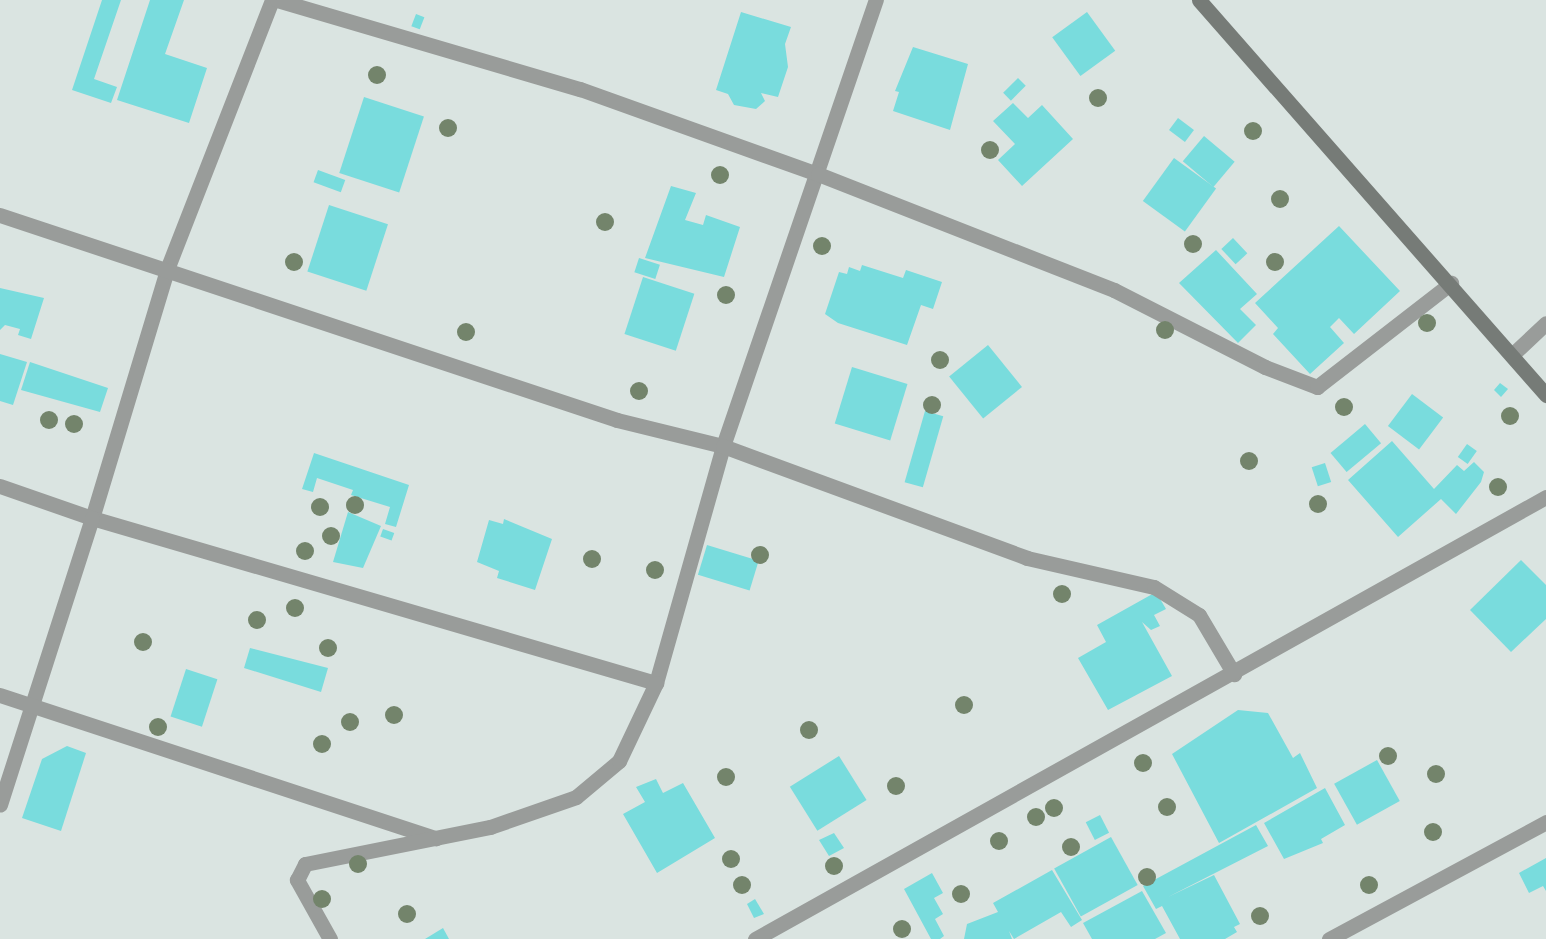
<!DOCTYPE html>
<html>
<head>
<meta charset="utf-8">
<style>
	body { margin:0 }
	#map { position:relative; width:1546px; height:939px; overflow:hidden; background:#dae4e1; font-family:Helvetica,sans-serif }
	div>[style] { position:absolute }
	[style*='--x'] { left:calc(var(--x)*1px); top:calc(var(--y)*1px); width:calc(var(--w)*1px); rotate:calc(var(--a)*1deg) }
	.building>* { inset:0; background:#79dcdd; transform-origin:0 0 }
	.street>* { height:15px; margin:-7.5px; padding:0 7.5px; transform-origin:7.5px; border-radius:7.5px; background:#999c9a }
	.secondary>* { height:15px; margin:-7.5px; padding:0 7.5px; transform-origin:7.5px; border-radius:7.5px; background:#767b77 }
	.trees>* { width:18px; height:18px; margin:-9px; border-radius:50%; background:#73846b }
	span { translate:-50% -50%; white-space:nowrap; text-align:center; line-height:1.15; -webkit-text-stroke:4.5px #fff; paint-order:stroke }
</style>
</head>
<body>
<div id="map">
	<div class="building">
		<i style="clip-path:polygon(102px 0,121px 0,94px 79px,117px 87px,111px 103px,72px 90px)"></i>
		<i style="clip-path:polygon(150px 0,184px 0,165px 54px,207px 68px,189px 123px,117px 100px)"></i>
		<i style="clip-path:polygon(741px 12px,791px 27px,785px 44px,788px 67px,778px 97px,761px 93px,765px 101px,756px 109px,734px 105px,728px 94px,716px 90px)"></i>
		<i style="left:1087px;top:12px;width:48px;height:43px;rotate:54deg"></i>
		<i style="left:416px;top:14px;width:9px;height:13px;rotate:21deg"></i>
		<i style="clip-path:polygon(913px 47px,968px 64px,950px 130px,893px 111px,899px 92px,895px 91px)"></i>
		<i style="left:1018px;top:78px;width:11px;height:21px;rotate:45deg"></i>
		<i style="left:364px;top:97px;width:63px;height:80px;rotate:18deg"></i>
		<i style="clip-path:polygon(1013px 103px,1028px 118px,1042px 105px,1073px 139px,1022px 186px,998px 160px,1015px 144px,993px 121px)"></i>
		<i style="left:1178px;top:118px;width:20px;height:15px;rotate:37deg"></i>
		<i style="left:1204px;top:136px;width:40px;height:33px;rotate:40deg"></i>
		<i style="left:1174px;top:158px;width:52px;height:53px;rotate:36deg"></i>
		<i style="left:318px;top:170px;width:29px;height:13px;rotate:20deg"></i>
		<i style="clip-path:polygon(671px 186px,696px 193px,685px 220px,703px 225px,706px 215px,740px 227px,724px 277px,645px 258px)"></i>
		<i style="left:329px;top:205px;width:62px;height:70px;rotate:18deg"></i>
		<i style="clip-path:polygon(1339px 226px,1400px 291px,1354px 334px,1339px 318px,1330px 327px,1344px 343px,1310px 374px,1273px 334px,1278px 328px,1255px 303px)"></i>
		<i style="left:1233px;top:238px;width:21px;height:16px;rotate:47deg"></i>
		<i style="clip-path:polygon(1216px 250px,1257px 294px,1240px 309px,1256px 325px,1238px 343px,1179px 283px)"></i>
		<i style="left:639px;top:258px;width:22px;height:15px;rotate:18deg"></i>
		<i style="clip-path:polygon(862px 265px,903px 278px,906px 270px,942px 282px,933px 309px,921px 305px,907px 345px,838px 323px,825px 314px,839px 272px,847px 274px,849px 267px,860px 271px)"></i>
		<i style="left:643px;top:277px;width:54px;height:60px;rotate:18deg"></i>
		<i style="clip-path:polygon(0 288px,44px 298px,31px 339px,18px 335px,20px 329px,5px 325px,0 330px)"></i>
		<i style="left:988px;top:345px;width:54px;height:50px;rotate:51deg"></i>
		<i style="clip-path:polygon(0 354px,27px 362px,13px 405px,0 401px)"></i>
		<i style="clip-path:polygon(30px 362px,108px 388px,100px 412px,21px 390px)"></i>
		<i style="left:852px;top:367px;width:58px;height:59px;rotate:17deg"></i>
		<i style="clip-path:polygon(1500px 383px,1508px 389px,1501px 397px,1494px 390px)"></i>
		<i style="left:1412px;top:394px;width:39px;height:40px;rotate:37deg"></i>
		<i style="left:925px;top:411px;width:19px;height:74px;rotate:16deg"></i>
		<i style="left:1365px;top:424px;width:25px;height:45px;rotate:50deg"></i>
		<i style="clip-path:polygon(1392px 441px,1434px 489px,1457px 465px,1464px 471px,1474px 462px,1484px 472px,1481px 482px,1456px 514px,1441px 499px,1398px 537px,1348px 480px)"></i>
		<i style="left:1467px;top:444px;width:12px;height:16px;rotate:35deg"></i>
		<i style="clip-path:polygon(314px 453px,409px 485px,396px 527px,385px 524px,390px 507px,351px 495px,353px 490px,317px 478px,313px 492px,302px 489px)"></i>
		<i style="left:1325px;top:463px;width:20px;height:14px;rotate:72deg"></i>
		<i style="clip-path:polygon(348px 512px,381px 526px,363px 568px,333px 562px)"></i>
		<i style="clip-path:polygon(504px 519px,552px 539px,535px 590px,497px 578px,499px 571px,477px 562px,489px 520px,503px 524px)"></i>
		<i style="left:383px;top:529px;width:12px;height:8px;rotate:20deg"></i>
		<i style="left:707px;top:545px;width:54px;height:31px;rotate:17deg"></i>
		<i style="clip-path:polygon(1521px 560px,1546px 585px,1546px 619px,1511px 652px,1470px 610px)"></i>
		<i style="clip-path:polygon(1156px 592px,1166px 609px,1154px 615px,1160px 626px,1151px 630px,1142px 622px,1172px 676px,1108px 710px,1078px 658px,1106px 642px,1097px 625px)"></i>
		<i style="clip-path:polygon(250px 648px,328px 668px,321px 692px,244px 668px)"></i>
		<i style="left:186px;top:669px;width:33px;height:50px;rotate:18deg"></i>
		<i style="clip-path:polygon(1238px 710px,1268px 713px,1293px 758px,1300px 753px,1317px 788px,1219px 843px,1172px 754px)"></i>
		<i style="clip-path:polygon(67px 746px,86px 753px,61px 831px,22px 818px,42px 759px)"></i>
		<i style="left:839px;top:756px;width:52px;height:58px;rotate:58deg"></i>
		<i style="left:1377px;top:760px;width:47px;height:49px;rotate:61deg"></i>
		<i style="clip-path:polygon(656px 779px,663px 793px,683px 783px,715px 838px,657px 873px,623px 814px,645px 802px,636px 787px)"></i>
		<i style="clip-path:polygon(1325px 788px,1345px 825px,1321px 839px,1323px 843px,1284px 859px,1264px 823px)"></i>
		<i style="left:1100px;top:815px;width:20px;height:16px;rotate:63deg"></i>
		<i style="clip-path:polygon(1256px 825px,1268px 846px,1168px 897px,1214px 875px,1240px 924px,1234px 927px,1237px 932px,1225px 939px,1180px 939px,1162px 906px,1156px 909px,1143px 886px)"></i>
		<i style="clip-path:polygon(834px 833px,844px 848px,829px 856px,819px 840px)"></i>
		<i style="left:1111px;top:837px;width:55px;height:65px;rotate:61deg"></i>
		<i style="clip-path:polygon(1546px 858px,1546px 891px,1543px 886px,1529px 893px,1519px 873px)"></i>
		<i style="clip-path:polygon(1052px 870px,1082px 920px,1071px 927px,1061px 912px,1014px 939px,1009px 931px,1012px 939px,964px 939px,967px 924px,998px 912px,993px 903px)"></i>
		<i style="clip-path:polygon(932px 873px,943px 893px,934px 898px,943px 914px,935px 919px,944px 936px,940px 939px,931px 939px,904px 889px)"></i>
		<i style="clip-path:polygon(1142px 891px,1166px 933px,1155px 939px,1092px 939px,1083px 923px)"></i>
		<i style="clip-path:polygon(755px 899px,764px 914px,754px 918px,747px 904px)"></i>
		<i style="clip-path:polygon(443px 928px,449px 939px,425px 939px)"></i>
	</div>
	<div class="street">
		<i style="--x:272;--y:0;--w:290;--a:111.3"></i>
		<i style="--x:167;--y:270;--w:259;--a:106.8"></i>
		<i style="--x:92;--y:518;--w:588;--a:16.31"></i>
		<i style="--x:656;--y:683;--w:246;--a:-74.2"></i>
		<i style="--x:723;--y:446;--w:472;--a:-71.1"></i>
		<i style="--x:277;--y:0;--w:316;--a:16.4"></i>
		<i style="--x:580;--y:89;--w:253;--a:19.7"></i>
		<i style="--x:818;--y:174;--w:318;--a:21.4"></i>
		<i style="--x:1114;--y:290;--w:169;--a:27"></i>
		<i style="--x:1265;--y:367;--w:56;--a:21"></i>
		<i style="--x:1317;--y:387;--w:170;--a:-37.8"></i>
		<i style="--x:0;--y:215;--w:650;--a:18.38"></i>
		<i style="--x:617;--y:420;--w:109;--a:13.8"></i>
		<i style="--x:723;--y:446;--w:324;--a:20.2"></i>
		<i style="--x:1027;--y:558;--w:130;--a:12.9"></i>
		<i style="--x:1154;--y:587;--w:53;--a:31.9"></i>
		<i style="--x:1199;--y:615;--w:69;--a:59.3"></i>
		<i style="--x:1513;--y:354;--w:45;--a:-43.2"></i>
		<i style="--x:0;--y:486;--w:97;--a:19.2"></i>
		<i style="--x:92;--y:518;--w:301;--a:107.8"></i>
		<i style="--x:0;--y:695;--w:459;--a:18.2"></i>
		<i style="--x:330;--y:939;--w:68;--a:-119.2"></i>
		<i style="--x:297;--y:880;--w:18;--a:-63"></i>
		<i style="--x:305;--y:864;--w:189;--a:-11.3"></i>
		<i style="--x:490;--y:827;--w:91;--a:-19.2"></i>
		<i style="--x:576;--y:797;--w:56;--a:-39.9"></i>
		<i style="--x:619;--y:761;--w:86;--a:-64.6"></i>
		<i style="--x:755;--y:939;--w:906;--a:-29.2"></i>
		<i style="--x:1329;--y:939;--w:247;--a:-28.3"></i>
	</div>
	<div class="secondary">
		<i style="--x:1199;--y:0;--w:526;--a:48.7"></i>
	</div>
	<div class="trees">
		<i style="left:377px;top:75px"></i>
		<i style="left:1098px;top:98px"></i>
		<i style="left:448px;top:128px"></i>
		<i style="left:1253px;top:131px"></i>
		<i style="left:990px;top:150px"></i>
		<i style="left:720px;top:175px"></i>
		<i style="left:1280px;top:199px"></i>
		<i style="left:605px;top:222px"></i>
		<i style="left:1193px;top:244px"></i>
		<i style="left:822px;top:246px"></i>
		<i style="left:294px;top:262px"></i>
		<i style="left:1275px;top:262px"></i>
		<i style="left:726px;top:295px"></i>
		<i style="left:1427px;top:323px"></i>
		<i style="left:1165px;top:330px"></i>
		<i style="left:466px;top:332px"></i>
		<i style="left:940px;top:360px"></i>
		<i style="left:639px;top:391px"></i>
		<i style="left:932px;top:405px"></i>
		<i style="left:1344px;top:407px"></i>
		<i style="left:1510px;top:416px"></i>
		<i style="left:49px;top:420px"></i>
		<i style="left:74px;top:424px"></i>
		<i style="left:1249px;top:461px"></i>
		<i style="left:1498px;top:487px"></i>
		<i style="left:1318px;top:504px"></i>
		<i style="left:355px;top:505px"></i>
		<i style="left:320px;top:507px"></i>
		<i style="left:331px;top:536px"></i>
		<i style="left:305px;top:551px"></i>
		<i style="left:760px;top:555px"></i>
		<i style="left:592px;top:559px"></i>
		<i style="left:655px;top:570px"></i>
		<i style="left:1062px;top:594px"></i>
		<i style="left:295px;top:608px"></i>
		<i style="left:257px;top:620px"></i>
		<i style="left:143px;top:642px"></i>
		<i style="left:328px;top:648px"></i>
		<i style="left:964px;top:705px"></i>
		<i style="left:394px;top:715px"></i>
		<i style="left:350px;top:722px"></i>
		<i style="left:158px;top:727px"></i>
		<i style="left:809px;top:730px"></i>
		<i style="left:322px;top:744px"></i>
		<i style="left:1388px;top:756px"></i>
		<i style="left:1143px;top:763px"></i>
		<i style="left:1436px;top:774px"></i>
		<i style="left:726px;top:777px"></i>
		<i style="left:896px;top:786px"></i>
		<i style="left:1167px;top:807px"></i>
		<i style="left:1054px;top:808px"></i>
		<i style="left:1036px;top:817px"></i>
		<i style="left:1433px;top:832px"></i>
		<i style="left:999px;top:841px"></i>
		<i style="left:1071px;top:847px"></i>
		<i style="left:731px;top:859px"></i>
		<i style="left:358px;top:864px"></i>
		<i style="left:834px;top:866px"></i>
		<i style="left:1147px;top:877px"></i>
		<i style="left:742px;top:885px"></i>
		<i style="left:1369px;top:885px"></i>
		<i style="left:961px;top:894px"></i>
		<i style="left:322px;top:899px"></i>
		<i style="left:407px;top:914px"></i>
		<i style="left:1260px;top:916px"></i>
		<i style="left:902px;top:929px"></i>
	</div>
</div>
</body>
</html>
